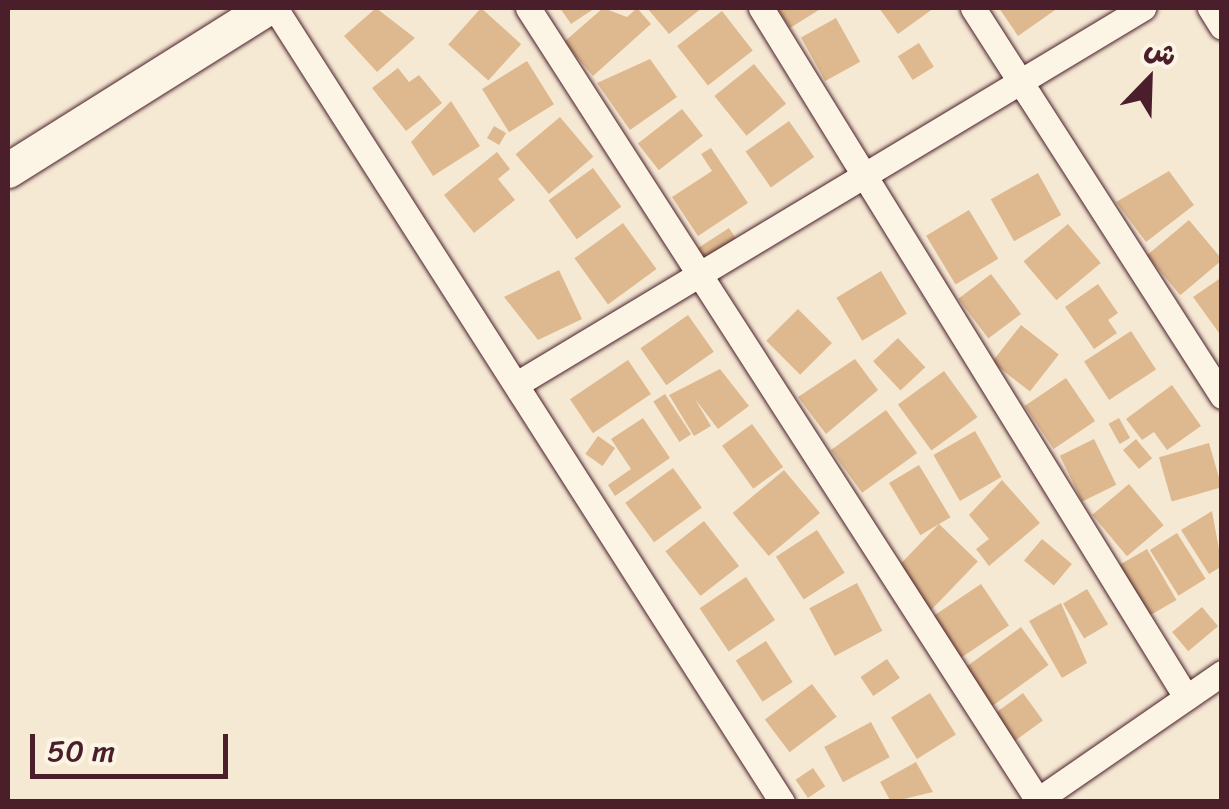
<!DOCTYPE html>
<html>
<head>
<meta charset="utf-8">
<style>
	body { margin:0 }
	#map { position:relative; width:1229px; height:809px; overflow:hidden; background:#f6e9d4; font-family:Sriracha,"Playpen Sans Arabic",sans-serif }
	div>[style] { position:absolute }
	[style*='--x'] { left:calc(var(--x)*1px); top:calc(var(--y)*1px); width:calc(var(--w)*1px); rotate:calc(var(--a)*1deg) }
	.building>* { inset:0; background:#deb98f; transform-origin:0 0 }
	.roads { filter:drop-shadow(0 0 2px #4a1f2b) drop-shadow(0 0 2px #4a1f2b) }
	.street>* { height:25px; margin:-12.5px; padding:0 12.5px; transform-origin:12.5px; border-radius:12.5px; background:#fcf5e5 }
	.secondary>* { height:35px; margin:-17.5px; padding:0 17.5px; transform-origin:17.5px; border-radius:17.5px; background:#fcf5e5 }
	span { translate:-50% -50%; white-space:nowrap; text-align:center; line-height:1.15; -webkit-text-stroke:8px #fcf5e5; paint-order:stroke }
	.frame { position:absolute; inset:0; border:10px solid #4a1f2b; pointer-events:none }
	.north { position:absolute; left:1099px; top:30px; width:100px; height:100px; -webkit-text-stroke:8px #fcf5e5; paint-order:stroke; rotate:23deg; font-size:28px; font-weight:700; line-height:40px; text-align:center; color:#4a1f2b }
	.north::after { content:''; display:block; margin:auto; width:35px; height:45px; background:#4a1f2b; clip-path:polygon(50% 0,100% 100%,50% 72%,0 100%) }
	.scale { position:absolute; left:30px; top:734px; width:198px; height:45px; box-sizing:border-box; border:5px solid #4a1f2b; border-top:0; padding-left:12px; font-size:30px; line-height:35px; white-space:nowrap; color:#4a1f2b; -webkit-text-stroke:8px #fcf5e5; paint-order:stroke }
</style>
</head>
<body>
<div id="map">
	<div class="building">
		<i style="clip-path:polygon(376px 8px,415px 38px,377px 72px,344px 36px)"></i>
		<i style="left:481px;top:8px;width:54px;height:49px;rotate:42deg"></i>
		<i style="clip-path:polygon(560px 8px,595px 8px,571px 24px)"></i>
		<i style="clip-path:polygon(603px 8px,627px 17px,637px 8px,651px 24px,593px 76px,564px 42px)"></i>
		<i style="clip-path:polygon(647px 8px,702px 8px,669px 34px)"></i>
		<i style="clip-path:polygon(777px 8px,822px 8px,790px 28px)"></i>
		<i style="clip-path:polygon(879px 8px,934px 8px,898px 34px)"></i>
		<i style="clip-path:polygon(999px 8px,1058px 8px,1018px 36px)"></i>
		<i style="left:722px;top:11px;width:50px;height:57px;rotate:52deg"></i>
		<i style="left:836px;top:18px;width:50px;height:40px;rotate:61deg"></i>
		<i style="left:919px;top:43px;width:28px;height:25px;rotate:58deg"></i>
		<i style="clip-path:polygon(650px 59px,677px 97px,630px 130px,597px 83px)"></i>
		<i style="left:527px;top:61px;width:51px;height:53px;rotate:58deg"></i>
		<i style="left:754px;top:64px;width:51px;height:51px;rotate:51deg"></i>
		<i style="clip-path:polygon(398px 68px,409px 82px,419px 75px,442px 103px,406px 131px,372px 88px)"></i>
		<i style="clip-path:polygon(451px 101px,480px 146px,433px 176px,411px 142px)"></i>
		<i style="left:682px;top:109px;width:34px;height:56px;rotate:52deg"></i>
		<i style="left:560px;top:117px;width:52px;height:58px;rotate:50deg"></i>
		<i style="left:789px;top:121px;width:44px;height:53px;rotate:55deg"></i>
		<i style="left:494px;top:126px;width:14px;height:14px;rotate:30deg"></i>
		<i style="clip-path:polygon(711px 148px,748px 203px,698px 236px,672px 197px,712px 171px,701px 154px)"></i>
		<i style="clip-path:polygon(497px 152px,510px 169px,498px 179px,515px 200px,474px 233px,444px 195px)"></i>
		<i style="left:593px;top:168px;width:48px;height:55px;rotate:54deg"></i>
		<i style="clip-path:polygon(1169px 171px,1194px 205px,1146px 242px,1116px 202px)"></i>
		<i style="left:1038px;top:173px;width:48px;height:54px;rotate:61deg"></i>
		<i style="left:969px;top:210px;width:57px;height:50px;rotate:59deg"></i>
		<i style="left:1189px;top:220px;width:52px;height:55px;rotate:50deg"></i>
		<i style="left:623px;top:223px;width:57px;height:60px;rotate:54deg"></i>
		<i style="left:1068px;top:224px;width:51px;height:58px;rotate:50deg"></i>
		<i style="left:729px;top:228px;width:33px;height:40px;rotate:57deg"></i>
		<i style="clip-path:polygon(559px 270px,582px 319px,538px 340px,504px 297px)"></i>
		<i style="left:881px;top:271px;width:50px;height:52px;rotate:59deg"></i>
		<i style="left:991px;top:274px;width:50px;height:41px;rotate:53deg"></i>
		<i style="clip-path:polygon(1222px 277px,1222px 337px,1193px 297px)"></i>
		<i style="clip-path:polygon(1098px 284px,1118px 313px,1108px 320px,1117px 333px,1094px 349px,1065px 307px)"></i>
		<i style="left:798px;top:309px;width:48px;height:45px;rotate:45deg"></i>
		<i style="left:688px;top:315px;width:45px;height:58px;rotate:55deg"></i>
		<i style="left:1021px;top:325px;width:48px;height:47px;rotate:38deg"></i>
		<i style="left:1131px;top:331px;width:46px;height:56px;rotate:57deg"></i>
		<i style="left:898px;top:338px;width:40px;height:34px;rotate:47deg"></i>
		<i style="clip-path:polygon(855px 359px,878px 390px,826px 434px,798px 397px)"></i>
		<i style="left:628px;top:360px;width:41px;height:70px;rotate:56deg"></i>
		<i style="clip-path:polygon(720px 369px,749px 406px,718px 429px,695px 399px,711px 426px,694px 436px,669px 395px)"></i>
		<i style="left:944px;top:371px;width:57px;height:57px;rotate:54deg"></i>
		<i style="left:1066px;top:378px;width:52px;height:50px;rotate:56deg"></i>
		<i style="clip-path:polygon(1172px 385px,1201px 426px,1167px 450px,1154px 432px,1142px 440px,1126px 419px)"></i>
		<i style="left:665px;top:394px;width:48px;height:14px;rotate:57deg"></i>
		<i style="left:886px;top:410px;width:53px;height:68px;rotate:54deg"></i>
		<i style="clip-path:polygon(643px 418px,670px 458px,615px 496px,608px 485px,631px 469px,611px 439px)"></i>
		<i style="left:1119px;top:418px;width:23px;height:12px;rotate:61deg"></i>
		<i style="left:752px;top:424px;width:53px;height:37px;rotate:54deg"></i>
		<i style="left:975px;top:431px;width:53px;height:48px;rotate:60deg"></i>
		<i style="left:598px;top:436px;width:21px;height:22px;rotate:35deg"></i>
		<i style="left:1094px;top:439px;width:51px;height:38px;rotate:64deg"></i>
		<i style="left:1136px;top:439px;width:25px;height:17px;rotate:50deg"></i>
		<i style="left:1209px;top:443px;width:46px;height:52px;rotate:74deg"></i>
		<i style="left:919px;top:465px;width:61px;height:35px;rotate:59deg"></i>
		<i style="left:673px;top:468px;width:49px;height:59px;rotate:54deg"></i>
		<i style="left:784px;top:470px;width:56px;height:67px;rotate:50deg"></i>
		<i style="clip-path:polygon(1002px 480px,1040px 523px,989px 566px,976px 549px,989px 539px,969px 515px)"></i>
		<i style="left:1129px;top:484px;width:54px;height:48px;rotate:50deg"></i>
		<i style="clip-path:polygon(1212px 511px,1222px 566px,1209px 574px,1181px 530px)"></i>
		<i style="left:704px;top:521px;width:57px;height:49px;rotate:52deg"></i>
		<i style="left:939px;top:524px;width:54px;height:69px;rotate:44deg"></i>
		<i style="left:817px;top:530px;width:51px;height:49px;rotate:57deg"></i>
		<i style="left:1177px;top:533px;width:54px;height:32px;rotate:58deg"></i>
		<i style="left:1042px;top:539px;width:39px;height:28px;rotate:40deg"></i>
		<i style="left:1147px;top:549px;width:59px;height:34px;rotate:60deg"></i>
		<i style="left:746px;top:577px;width:52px;height:56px;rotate:56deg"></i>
		<i style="left:857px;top:583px;width:54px;height:54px;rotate:62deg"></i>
		<i style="left:981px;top:584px;width:50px;height:61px;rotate:56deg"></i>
		<i style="left:1087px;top:589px;width:41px;height:28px;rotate:59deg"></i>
		<i style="clip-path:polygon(1061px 603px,1087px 663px,1062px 678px,1029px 621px)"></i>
		<i style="left:1202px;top:607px;width:25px;height:39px;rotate:50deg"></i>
		<i style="left:1021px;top:627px;width:47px;height:81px;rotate:54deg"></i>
		<i style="left:766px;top:641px;width:49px;height:36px;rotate:57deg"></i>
		<i style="left:887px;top:659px;width:23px;height:32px;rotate:56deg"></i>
		<i style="left:812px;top:684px;width:41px;height:59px;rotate:53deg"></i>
		<i style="left:930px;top:693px;width:49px;height:46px;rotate:58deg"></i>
		<i style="left:1023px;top:693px;width:34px;height:38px;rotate:54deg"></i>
		<i style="left:871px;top:722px;width:40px;height:53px;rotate:62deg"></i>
		<i style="clip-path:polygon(916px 762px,933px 792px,891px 802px,880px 782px)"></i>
		<i style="left:813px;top:768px;width:22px;height:21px;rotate:56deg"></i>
	</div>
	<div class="roads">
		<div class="street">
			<i style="--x:275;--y:8;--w:942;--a:57.44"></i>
			<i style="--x:528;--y:8;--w:941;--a:57.24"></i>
			<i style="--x:761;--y:8;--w:810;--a:58.33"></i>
			<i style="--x:973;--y:8;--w:461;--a:57.3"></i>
			<i style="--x:1210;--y:8;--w:22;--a:58"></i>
			<i style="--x:520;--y:382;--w:727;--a:-30.98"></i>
			<i style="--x:1035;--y:802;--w:227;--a:-34.6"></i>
		</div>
		<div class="secondary">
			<i style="--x:8;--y:170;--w:305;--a:-32.1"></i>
		</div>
	</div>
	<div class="frame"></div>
	<div class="north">ش</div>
	<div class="scale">50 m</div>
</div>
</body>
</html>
